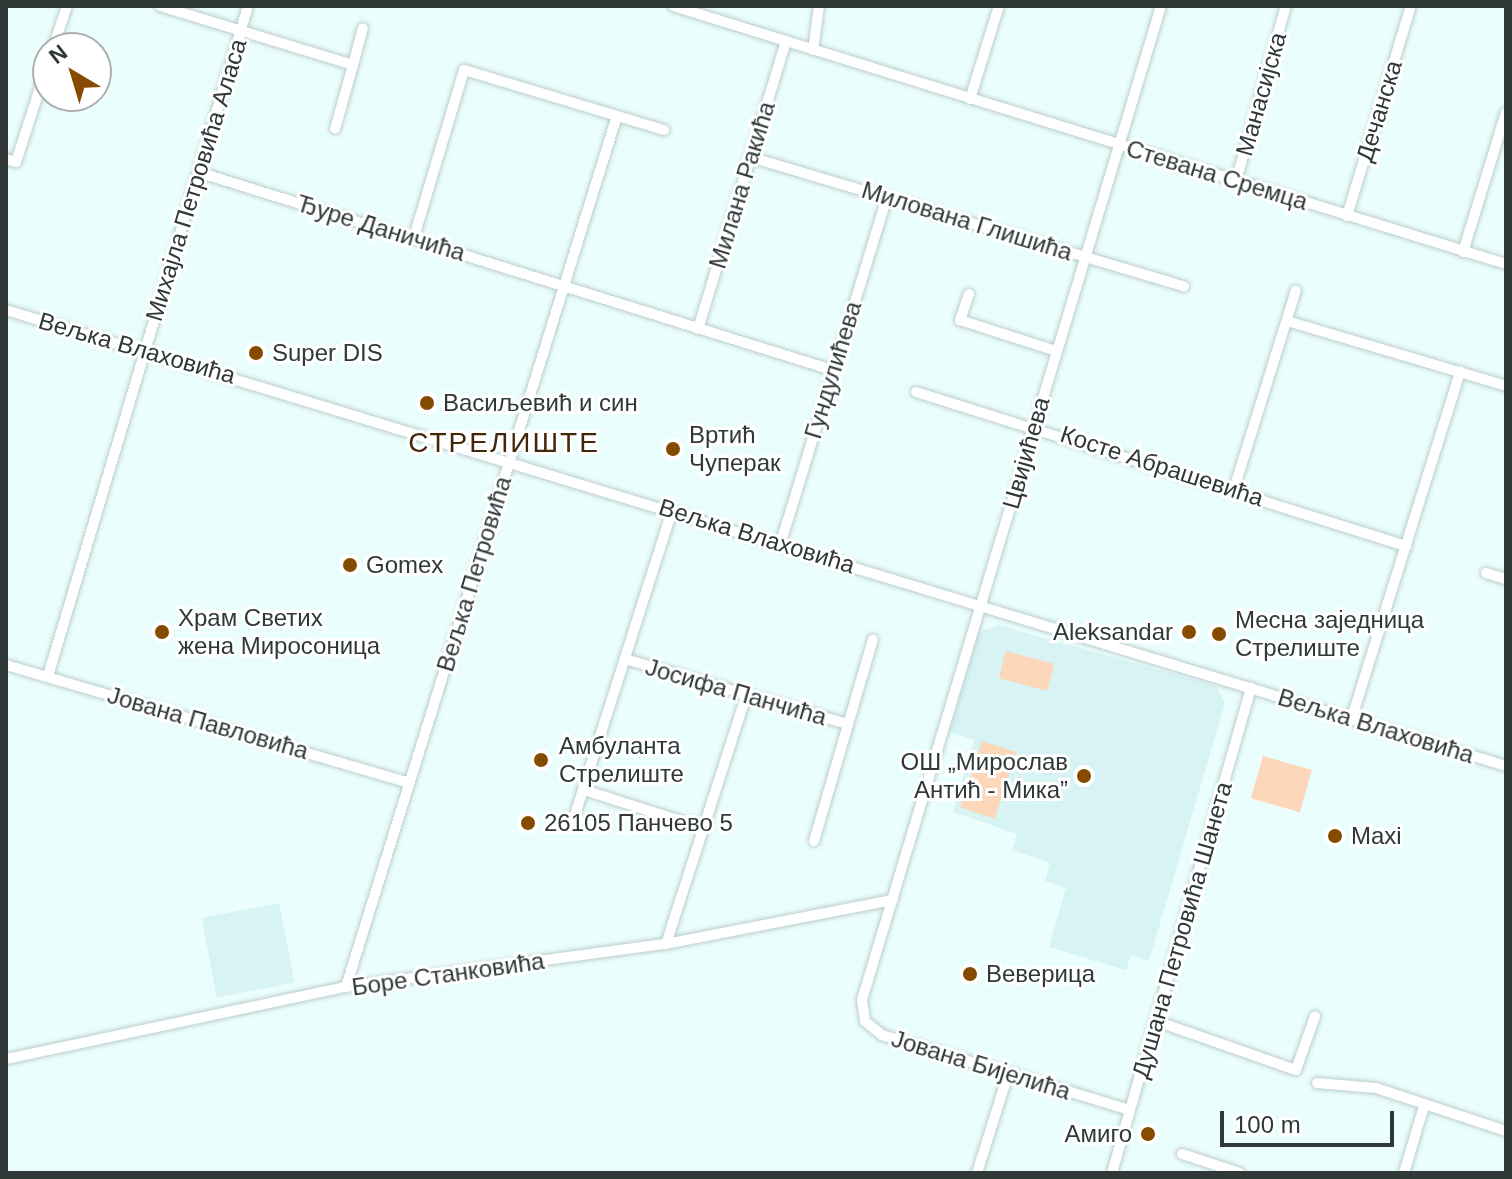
<!DOCTYPE html>
<html>
<head>
<meta charset="utf-8">
<style>
	body { margin:0 }
	#map { position:relative; width:1512px; height:1179px; overflow:hidden; background:#ebfefe; font-family:Helvetica,sans-serif }
	div>[style] { position:absolute }
	[style*='--x'] { left:calc(var(--x)*1px); top:calc(var(--y)*1px); width:calc(var(--w)*1px); rotate:calc(var(--a)*1deg) }
	.built>* { inset:0; background:#d7f3f3; transform-origin:0 0 }
	.green>* { inset:0; background:#fcd7b9; transform-origin:0 0 }
	.roads { filter:drop-shadow(0 0 2px #bbcdcd) drop-shadow(0 0 2px #bbcdcd) }
	.minor>* { height:10px; margin:-5px; padding:0 5px; transform-origin:5px; border-radius:5px; background:#fff }
	.dots>* { width:22px; height:22px; translate:-50% -50%; box-sizing:border-box; border:4px solid #fff; border-radius:50% }
	span { translate:-50% -50%; white-space:nowrap; text-align:center; line-height:1.15; -webkit-text-stroke:6px #fff; paint-order:stroke }
	.street-label { font-size:24px; color:#313838 }
	.poi-label { font-size:24px; color:#313838 }
	.left { translate:0 -50%; text-align:left }
	.right { translate:-100% -50%; text-align:right }
	.quarter-label { font-size:28px; color:#442709; letter-spacing:2px }
	.frame { position:absolute; inset:0; border:8px solid #313838; pointer-events:none }
	.north { position:absolute; left:32px; top:32px; width:80px; height:80px; box-sizing:border-box; background:#fff; border:2px solid #adafaf; border-radius:50%; rotate:322deg; font-size:22px; font-weight:700; line-height:32px; text-align:center; color:#313838 }
	.north::after { content:''; display:block; margin:auto; width:28px; height:36px; background:#854b01; clip-path:polygon(50% 0,100% 100%,50% 72%,0 100%) }
	.scale { position:absolute; left:1220px; top:1111px; width:174px; height:36px; box-sizing:border-box; border:4px solid #313838; border-top:0; padding-left:10px; font-size:24px; line-height:28px; white-space:nowrap; color:#313838; -webkit-text-stroke:6px #fff; paint-order:stroke }
</style>
</head>
<body>
<div id="map">
	<div class="built">
		<i style="clip-path:polygon(998px 625px,1216px 686px,1225px 703px,1149px 961px,1131px 955px,1126px 970px,1049px 947px,1066px 888px,1045px 881px,1050px 863px,1012px 850px,1017px 834px,953px 812px,974px 740px,950px 732px,979px 632px)"></i>
		<i style="left:279px;top:903px;width:81px;height:79px;rotate:79deg"></i>
	</div>
	<div class="green">
		<i style="left:1006px;top:651px;width:50px;height:28px;rotate:15deg"></i>
		<i style="left:982px;top:741px;width:36px;height:70px;rotate:18deg"></i>
		<i style="left:1263px;top:756px;width:51px;height:44px;rotate:16deg"></i>
	</div>
	<div class="roads">
		<div class="minor">
			<i style="--x:160;--y:6;--w:202;--a:17"></i>
			<i style="--x:353;--y:65;--w:66;--a:105.7"></i>
			<i style="--x:673;--y:6;--w:872;--a:17.21"></i>
			<i style="--x:53;--y:48;--w:44;--a:-71.6"></i>
			<i style="--x:813;--y:50;--w:44;--a:-82.2"></i>
			<i style="--x:353;--y:65;--w:38;--a:-75"></i>
			<i style="--x:970;--y:99;--w:97;--a:-72.7"></i>
			<i style="--x:750;--y:157;--w:453;--a:16.6"></i>
			<i style="--x:6;--y:159;--w:10;--a:17"></i>
			<i style="--x:16;--y:162;--w:104;--a:-72.1"></i>
			<i style="--x:198;--y:172;--w:664;--a:17.34"></i>
			<i style="--x:1236;--y:181;--w:182;--a:-74.1"></i>
			<i style="--x:1347;--y:216;--w:220;--a:-73.1"></i>
			<i style="--x:414;--y:237;--w:174;--a:-73.3"></i>
			<i style="--x:464;--y:70;--w:209;--a:16.7"></i>
			<i style="--x:1463;--y:252;--w:146;--a:-72.9"></i>
			<i style="--x:969;--y:294;--w:28;--a:109"></i>
			<i style="--x:960;--y:320;--w:101;--a:17.9"></i>
			<i style="--x:6;--y:310;--w:1568;--a:16.91"></i>
			<i style="--x:1287;--y:321;--w:228;--a:16.5"></i>
			<i style="--x:698;--y:329;--w:301;--a:-73"></i>
			<i style="--x:916;--y:392;--w:514;--a:17.45"></i>
			<i style="--x:1234;--y:489;--w:208;--a:-72.7"></i>
			<i style="--x:781;--y:542;--w:360;--a:-72.9"></i>
			<i style="--x:1486;--y:573;--w:21;--a:17"></i>
			<i style="--x:625;--y:659;--w:232;--a:16.3"></i>
			<i style="--x:6;--y:665;--w:420;--a:16.3"></i>
			<i style="--x:48;--y:676;--w:699;--a:-73.38"></i>
			<i style="--x:1352;--y:717;--w:362;--a:-72.6"></i>
			<i style="--x:584;--y:790;--w:125;--a:17.7"></i>
			<i style="--x:572;--y:824;--w:330;--a:-72.3"></i>
			<i style="--x:814;--y:841;--w:210;--a:-73.7"></i>
			<i style="--x:666;--y:944;--w:261;--a:-72.1"></i>
			<i style="--x:346;--y:987;--w:912;--a:-72.72"></i>
			<i style="--x:1156;--y:1021;--w:148;--a:19.3"></i>
			<i style="--x:1296;--y:1070;--w:57;--a:-70.6"></i>
			<i style="--x:6;--y:1059;--w:348;--a:-12"></i>
			<i style="--x:346;--y:987;--w:323;--a:-7.7"></i>
			<i style="--x:666;--y:944;--w:231;--a:-11"></i>
			<i style="--x:1317;--y:1083;--w:59;--a:4.8"></i>
			<i style="--x:1376;--y:1088;--w:137;--a:18.3"></i>
			<i style="--x:1130;--y:1110;--w:259;--a:-163.2"></i>
			<i style="--x:882;--y:1035;--w:22;--a:-141"></i>
			<i style="--x:865;--y:1021;--w:21;--a:-98"></i>
			<i style="--x:862;--y:1000;--w:1038;--a:-73.26"></i>
			<i style="--x:1182;--y:1154;--w:61;--a:18.1"></i>
			<i style="--x:977;--y:1173;--w:104;--a:-72.6"></i>
			<i style="--x:1112;--y:1173;--w:505;--a:-74.01"></i>
			<i style="--x:1404;--y:1173;--w:70;--a:-73.4"></i>
		</div>
	</div>
	<div class="dots">
		<i style="left:256px;top:353px;background:#854b01"></i>
		<i style="left:427px;top:403px;background:#854b01"></i>
		<i style="left:673px;top:449px;background:#854b01"></i>
		<i style="left:350px;top:565px;background:#854b01"></i>
		<i style="left:162px;top:632px;background:#854b01"></i>
		<i style="left:1189px;top:632px;background:#854b01"></i>
		<i style="left:1219px;top:634px;background:#854b01"></i>
		<i style="left:541px;top:760px;background:#854b01"></i>
		<i style="left:1084px;top:776px;background:#854b01"></i>
		<i style="left:528px;top:823px;background:#854b01"></i>
		<i style="left:1335px;top:836px;background:#854b01"></i>
		<i style="left:970px;top:974px;background:#854b01"></i>
		<i style="left:1148px;top:1134px;background:#854b01"></i>
	</div>
	<div class="street-label">
		<span style="left:1261px;top:94px;rotate:-74deg">Манасијска</span>
		<span style="left:1379px;top:111px;rotate:-73deg">Дечанска</span>
		<span style="left:1217px;top:175px;rotate:17deg">Стевана Сремца</span>
		<span style="left:196px;top:180px;rotate:-73deg">Михајла Петровића Аласа</span>
		<span style="left:742px;top:185px;rotate:-73deg">Милана Ракића</span>
		<span style="left:967px;top:221px;rotate:17deg">Милована Глишића</span>
		<span style="left:381px;top:228px;rotate:17deg">Ђуре Даничића</span>
		<span style="left:137px;top:348px;rotate:16deg">Вељка Влаховића</span>
		<span style="left:833px;top:370px;rotate:-73deg">Гундулићева</span>
		<span style="left:1026px;top:453px;rotate:-74deg">Цвијићева</span>
		<span style="left:1162px;top:466px;rotate:18deg">Косте Абрашевића</span>
		<span style="left:757px;top:536px;rotate:17deg">Вељка Влаховића</span>
		<span style="left:474px;top:574px;rotate:-73deg">Вељка Петровића</span>
		<span style="left:736px;top:692px;rotate:16deg">Јосифа Панчића</span>
		<span style="left:208px;top:723px;rotate:16deg">Јована Павловића</span>
		<span style="left:1376px;top:726px;rotate:17deg">Вељка Влаховића</span>
		<span style="left:1182px;top:930px;rotate:-74deg">Душана Петровића Шанета</span>
		<span style="left:448px;top:974px;rotate:-8deg">Боре Станковића</span>
		<span style="left:981px;top:1065px;rotate:17deg">Јована Бијелића</span>
	</div>
	<div class="poi-label">
		<span class="left" style="left:272px;top:353px">Super DIS</span>
		<span class="left" style="left:443px;top:403px">Васиљевић и син</span>
		<span class="left" style="left:689px;top:449px">Вртић<br>Чуперак</span>
		<span class="left" style="left:366px;top:565px">Gomex</span>
		<span class="left" style="left:178px;top:632px">Храм Светих<br>жена Миросоница</span>
		<span class="left" style="left:1235px;top:634px">Месна заједница<br>Стрелиште</span>
		<span class="right" style="left:1173px;top:632px">Aleksandar</span>
		<span class="left" style="left:559px;top:760px">Амбуланта<br>Стрелиште</span>
		<span class="right" style="left:1068px;top:776px">ОШ „Мирослав<br>Антић - Мика”</span>
		<span class="left" style="left:544px;top:823px">26105 Панчево 5</span>
		<span class="left" style="left:1351px;top:836px">Maxi</span>
		<span class="left" style="left:986px;top:974px">Веверица</span>
		<span class="right" style="left:1132px;top:1134px">Амиго</span>
	</div>
	<div class="quarter-label">
		<span style="left:504px;top:443px">СТРЕЛИШТЕ</span>
	</div>
	<div class="frame"></div>
	<div class="north">N</div>
	<div class="scale">100 m</div>
</div>
</body>
</html>
